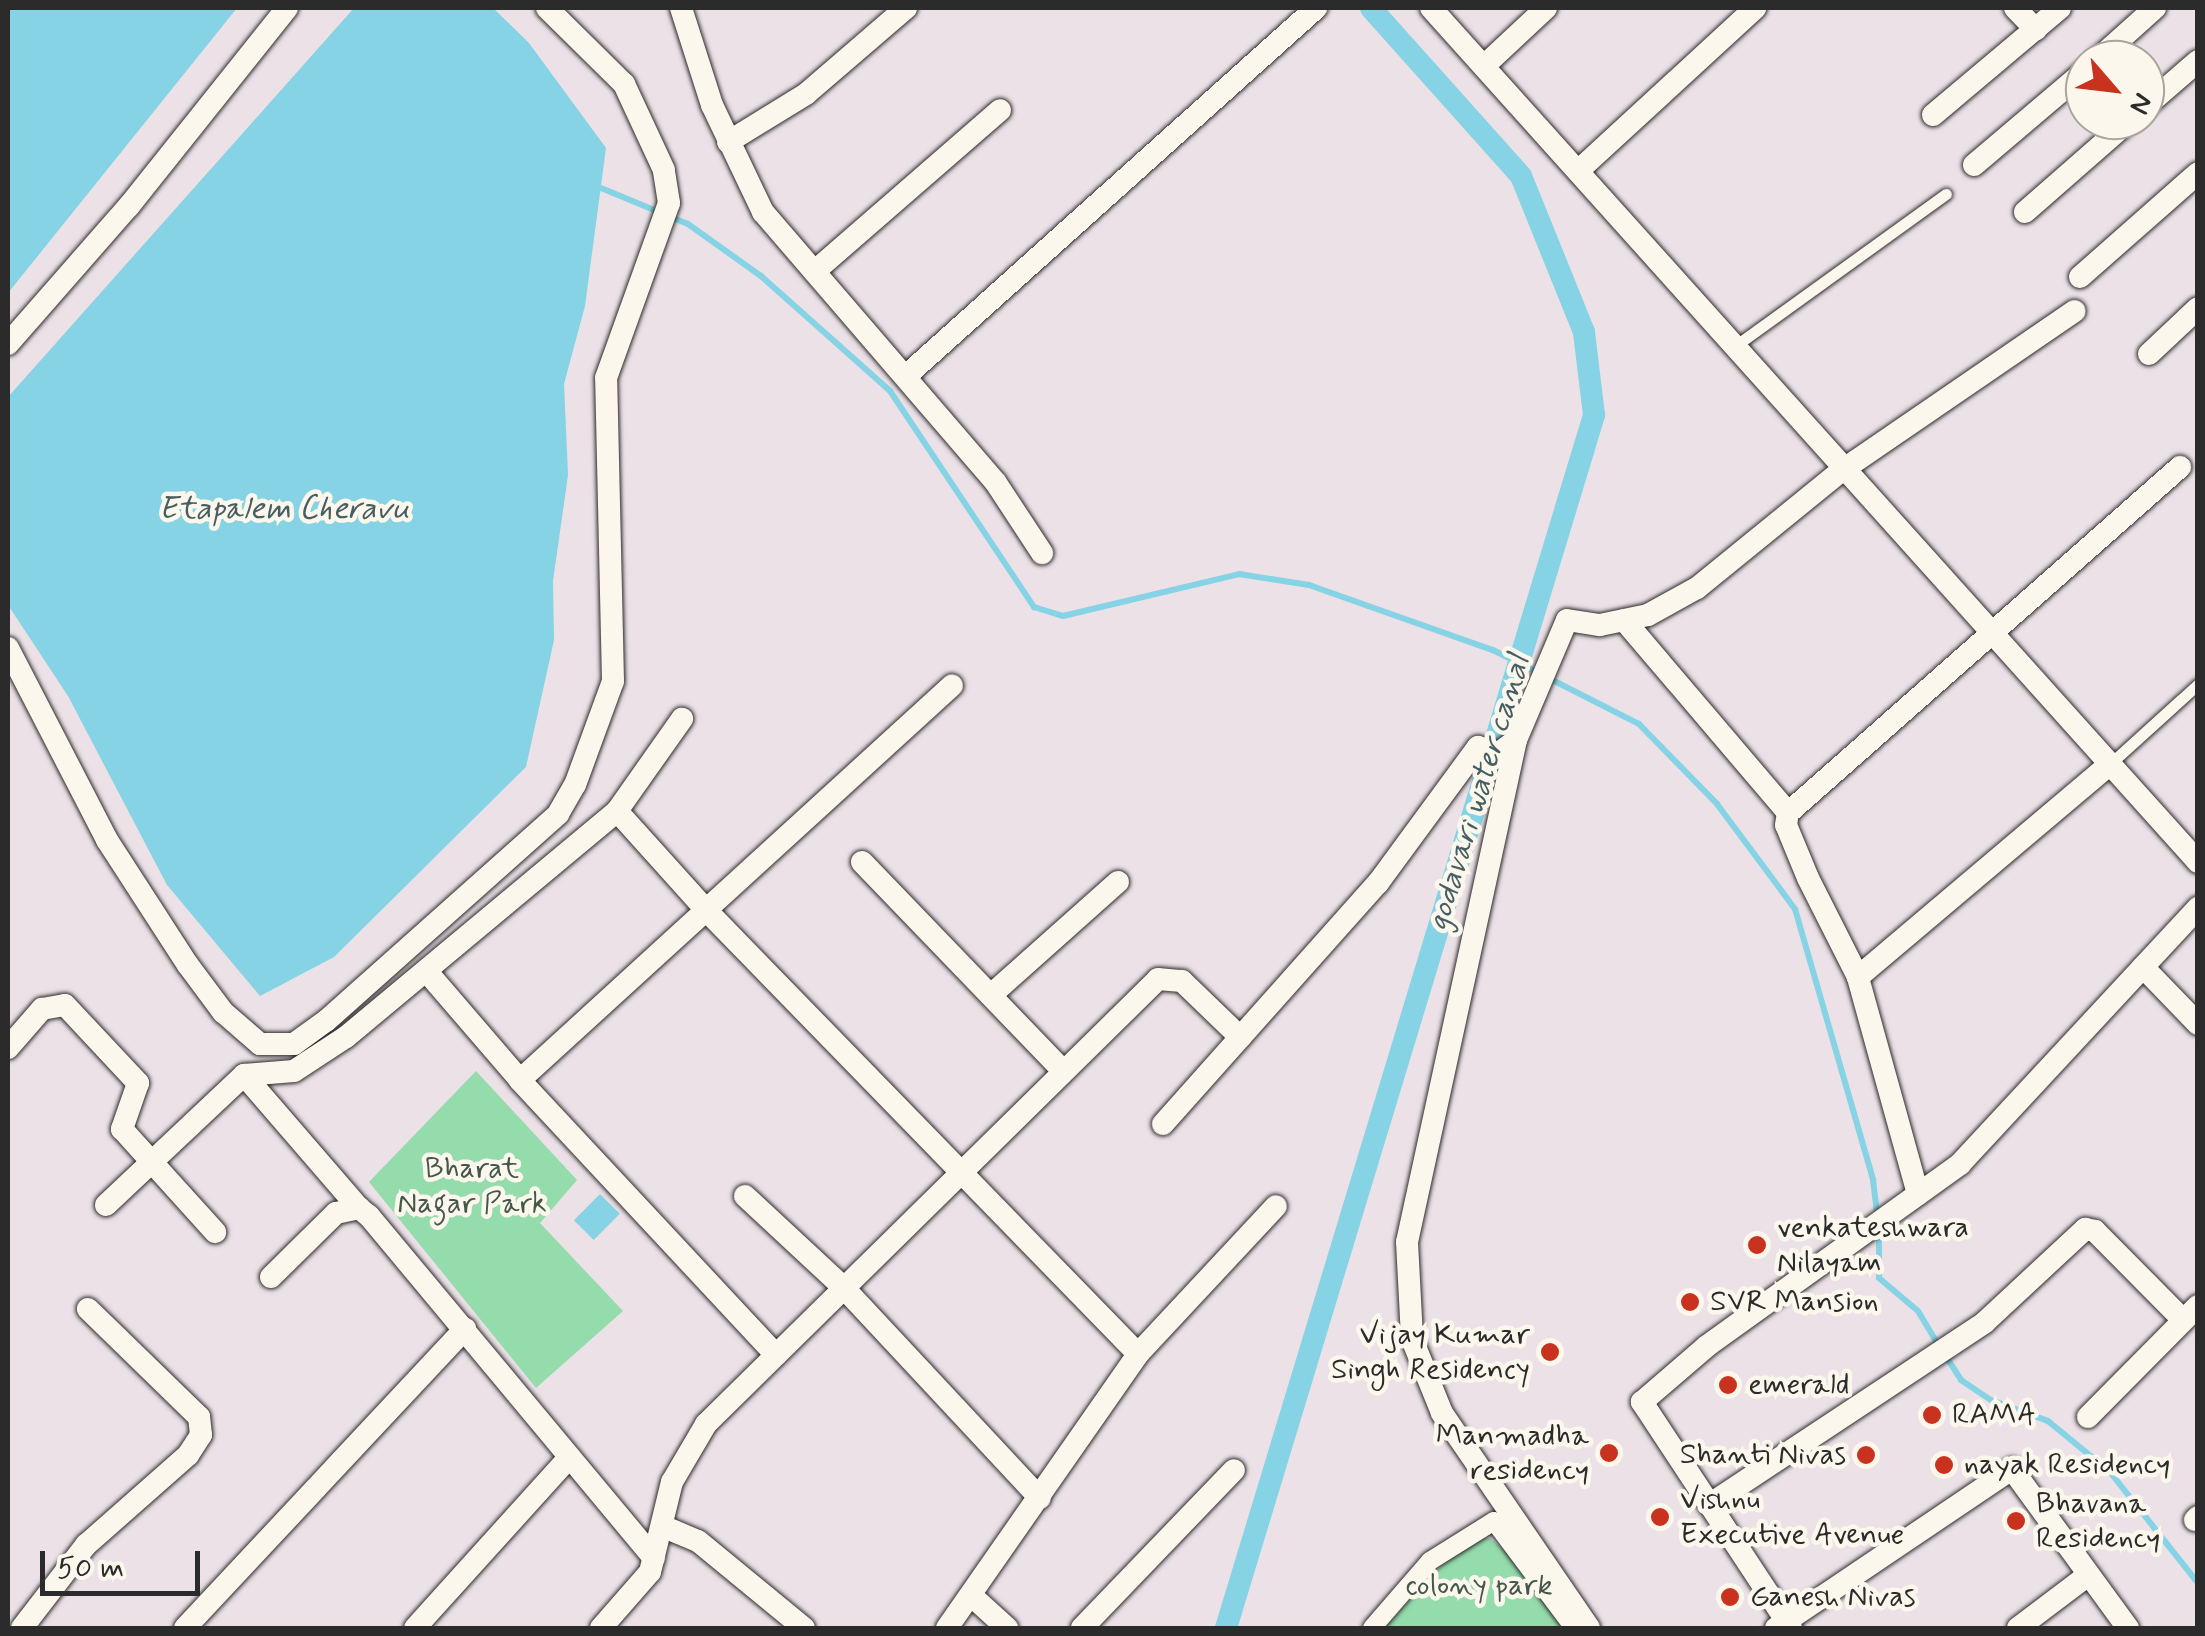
<!DOCTYPE html>
<html>
<head>
<meta charset="utf-8">
<style>
	body { margin:0 }
	#map { position:relative; width:2205px; height:1636px; overflow:hidden; background:#ebe1e7; font-family:Mynerve,sans-serif }
	div>[style] { position:absolute }
	[style*='--x'] { left:calc(var(--x)*1px); top:calc(var(--y)*1px); width:calc(var(--w)*1px); rotate:calc(var(--a)*1deg) }
	.green>* { inset:0; background:#94dcab }
	.water>* { inset:0; background:#85d3e4; transform-origin:0 0 }
	.stream>* { height:6px; margin:-3px; padding:0 3px; transform-origin:3px; border-radius:3px; background:#85d3e4 }
	.canal>* { height:22px; margin:-11px; padding:0 11px; transform-origin:11px; border-radius:11px; background:#85d3e4 }
	.roads { filter:drop-shadow(0 0 2px #2b2b2b) drop-shadow(0 0 2px #2b2b2b) }
	.service>* { height:11px; margin:-5.5px; padding:0 5.5px; transform-origin:5.5px; border-radius:5.5px; background:#fbf7ec }
	.pedestrian>* { height:18px; margin:-9px; padding:0 9px; transform-origin:9px; border-radius:9px; background:#fbf7ec }
	.minor>* { height:22px; margin:-11px; padding:0 11px; transform-origin:11px; border-radius:11px; background:#fbf7ec }
	.dots>* { width:28px; height:28px; translate:-50% -50%; box-sizing:border-box; border:5px solid #fbf7ec; border-radius:50% }
	span { translate:-50% -50%; white-space:nowrap; text-align:center; line-height:1.15; -webkit-text-stroke:9px #fbf7ec; paint-order:stroke }
	.park-label { font-size:30px; color:#45574b }
	.poi-label { font-size:30px; color:#2b2b2b }
	.left { translate:0 -50%; text-align:left }
	.right { translate:-100% -50%; text-align:right }
	.water-label { font-size:32px; color:#465d62; font-style:italic }
	.frame { position:absolute; inset:0; border:10px solid #2b2b2b; pointer-events:none }
	.north { position:absolute; left:2065px; top:40px; width:100px; height:100px; box-sizing:border-box; background:#fbf7ec; border:2px solid #a8a59f; border-radius:50%; rotate:118deg; font-size:28px; font-weight:700; line-height:40px; text-align:center; color:#2b2b2b }
	.north::after { content:''; display:block; margin:auto; width:35px; height:45px; background:#c8321e; clip-path:polygon(50% 0,100% 100%,50% 72%,0 100%) }
	.scale { position:absolute; left:40px; top:1551px; width:160px; height:45px; box-sizing:border-box; border:5px solid #2b2b2b; border-top:0; padding-left:12px; font-size:30px; line-height:35px; white-space:nowrap; color:#2b2b2b; -webkit-text-stroke:8px #fbf7ec; paint-order:stroke }
</style>
</head>
<body>
<div id="map">
	<div class="green">
		<i style="clip-path:polygon(476px 1071px,577px 1180px,540px 1223px,623px 1311px,536px 1388px,369px 1182px)"></i>
		<i style="clip-path:polygon(1490px 1538px,1531px 1574px,1568px 1628px,1384px 1628px,1453px 1553px,1473px 1539px)"></i>
	</div>
	<div class="water">
		<i style="clip-path:polygon(8px 8px,237px 8px,8px 293px)"></i>
		<i style="clip-path:polygon(354px 8px,493px 8px,529px 43px,606px 148px,585px 306px,564px 384px,568px 475px,553px 581px,554px 640px,526px 767px,334px 957px,260px 996px,167px 885px,68px 696px,8px 605px,8px 397px)"></i>
		<i style="left:600px;top:1194px;width:28px;height:37px;rotate:45deg"></i>
	</div>
	<div class="stream">
		<i style="--x:601;--y:188;--w:94;--a:22.5"></i>
		<i style="--x:688;--y:224;--w:90;--a:35.5"></i>
		<i style="--x:761;--y:276;--w:173;--a:41.7"></i>
		<i style="--x:890;--y:391;--w:260;--a:56.3"></i>
		<i style="--x:1034;--y:607;--w:30;--a:17"></i>
		<i style="--x:1063;--y:616;--w:181;--a:-13.4"></i>
		<i style="--x:1239;--y:574;--w:71;--a:8.9"></i>
		<i style="--x:1309;--y:585;--w:195;--a:19.5"></i>
		<i style="--x:1493;--y:650;--w:164;--a:26.9"></i>
		<i style="--x:1639;--y:724;--w:112;--a:45.7"></i>
		<i style="--x:1717;--y:804;--w:131;--a:53.4"></i>
		<i style="--x:1795;--y:909;--w:282;--a:73.9"></i>
		<i style="--x:1873;--y:1180;--w:38;--a:83"></i>
		<i style="--x:1879;--y:1231;--w:47;--a:90"></i>
		<i style="--x:1879;--y:1278;--w:51;--a:40.2"></i>
		<i style="--x:1918;--y:1311;--w:39;--a:59"></i>
		<i style="--x:1945;--y:1355;--w:30;--a:57"></i>
		<i style="--x:1961;--y:1380;--w:36;--a:34"></i>
		<i style="--x:1991;--y:1400;--w:61;--a:20.2"></i>
		<i style="--x:2048;--y:1421;--w:80;--a:39.4"></i>
		<i style="--x:2110;--y:1472;--w:142;--a:51.6"></i>
	</div>
	<div class="canal">
		<i style="--x:1226;--y:1628;--w:1268;--a:-73.12"></i>
		<i style="--x:1594;--y:415;--w:84;--a:-96.9"></i>
		<i style="--x:1584;--y:332;--w:168;--a:-112"></i>
		<i style="--x:1521;--y:176;--w:225;--a:-131.8"></i>
	</div>
	<div class="roads">
		<div class="service">
			<i style="--x:1735;--y:346;--w:260;--a:-35.8"></i>
			<i style="--x:2111;--y:763;--w:118;--a:-42.2"></i>
		</div>
		<div class="pedestrian">
			<i style="--x:1372;--y:1628;--w:89;--a:-49.1"></i>
			<i style="--x:1430;--y:1561;--w:75;--a:-32"></i>
			<i style="--x:1494;--y:1521;--w:134;--a:53.2"></i>
		</div>
		<div class="minor">
			<i style="--x:681;--y:8;--w:102;--a:72.3"></i>
			<i style="--x:712;--y:105;--w:119;--a:64.5"></i>
			<i style="--x:763;--y:212;--w:357;--a:49.3"></i>
			<i style="--x:996;--y:483;--w:84;--a:56.7"></i>
			<i style="--x:1431;--y:8;--w:1148;--a:48.07"></i>
			<i style="--x:2015;--y:8;--w:30;--a:46"></i>
			<i style="--x:2097;--y:60;--w:78;--a:-41.9"></i>
			<i style="--x:1484;--y:66;--w:85;--a:-43.1"></i>
			<i style="--x:2145;--y:107;--w:70;--a:-41"></i>
			<i style="--x:1933;--y:115;--w:166;--a:-40.1"></i>
			<i style="--x:728;--y:142;--w:92;--a:-31.6"></i>
			<i style="--x:806;--y:94;--w:132;--a:-40.7"></i>
			<i style="--x:1974;--y:165;--w:145;--a:-40.3"></i>
			<i style="--x:1578;--y:171;--w:241;--a:-42.6"></i>
			<i style="--x:2025;--y:212;--w:140;--a:-41.2"></i>
			<i style="--x:815;--y:271;--w:245;--a:-41"></i>
			<i style="--x:2080;--y:277;--w:157;--a:-41.4"></i>
			<i style="--x:8;--y:344;--w:184;--a:-48.8"></i>
			<i style="--x:129;--y:206;--w:253;--a:-51.4"></i>
			<i style="--x:2149;--y:354;--w:67;--a:-43.2"></i>
			<i style="--x:907;--y:375;--w:550;--a:-41.9"></i>
			<i style="--x:1624;--y:620;--w:253;--a:49.6"></i>
			<i style="--x:8;--y:648;--w:216;--a:62.7"></i>
			<i style="--x:107;--y:840;--w:149;--a:57.1"></i>
			<i style="--x:188;--y:965;--w:59;--a:53.3"></i>
			<i style="--x:223;--y:1012;--w:49;--a:40.9"></i>
			<i style="--x:260;--y:1044;--w:34;--a:0"></i>
			<i style="--x:294;--y:1044;--w:39;--a:-36"></i>
			<i style="--x:326;--y:1021;--w:311;--a:-41.7"></i>
			<i style="--x:558;--y:814;--w:34;--a:-60"></i>
			<i style="--x:575;--y:785;--w:111;--a:-69.9"></i>
			<i style="--x:613;--y:681;--w:303;--a:-91.3"></i>
			<i style="--x:606;--y:378;--w:186;--a:-70.2"></i>
			<i style="--x:669;--y:203;--w:33;--a:-99"></i>
			<i style="--x:664;--y:170;--w:95;--a:-114.9"></i>
			<i style="--x:624;--y:84;--w:108;--a:-135.4"></i>
			<i style="--x:1516;--y:740;--w:514;--a:102.25"></i>
			<i style="--x:1407;--y:1242;--w:97;--a:87"></i>
			<i style="--x:1412;--y:1339;--w:80;--a:67.9"></i>
			<i style="--x:1442;--y:1413;--w:260;--a:55.6"></i>
			<i style="--x:617;--y:811;--w:113;--a:-54.8"></i>
			<i style="--x:862;--y:862;--w:290;--a:46.1"></i>
			<i style="--x:2143;--y:967;--w:79;--a:46"></i>
			<i style="--x:428;--y:973;--w:141;--a:49.3"></i>
			<i style="--x:1858;--y:977;--w:331;--a:-40.2"></i>
			<i style="--x:991;--y:995;--w:170;--a:-41.7"></i>
			<i style="--x:8;--y:1048;--w:52;--a:-48.9"></i>
			<i style="--x:42;--y:1009;--w:23;--a:-10"></i>
			<i style="--x:65;--y:1005;--w:107;--a:46.9"></i>
			<i style="--x:138;--y:1083;--w:49;--a:109.2"></i>
			<i style="--x:122;--y:1129;--w:139;--a:47.9"></i>
			<i style="--x:244;--y:1075;--w:176;--a:49.2"></i>
			<i style="--x:1163;--y:1124;--w:323;--a:-48.3"></i>
			<i style="--x:1378;--y:883;--w:169;--a:-53.7"></i>
			<i style="--x:1478;--y:747;--w:22;--a:16"></i>
			<i style="--x:1499;--y:753;--w:21;--a:-37"></i>
			<i style="--x:1516;--y:740;--w:130;--a:-67"></i>
			<i style="--x:1567;--y:620;--w:33;--a:9"></i>
			<i style="--x:1600;--y:625;--w:49;--a:-11.8"></i>
			<i style="--x:1648;--y:615;--w:56;--a:-28.9"></i>
			<i style="--x:1697;--y:588;--w:186;--a:-39.1"></i>
			<i style="--x:1841;--y:471;--w:283;--a:-34.4"></i>
			<i style="--x:1918;--y:1194;--w:225;--a:-105.5"></i>
			<i style="--x:1858;--y:977;--w:111;--a:-116.8"></i>
			<i style="--x:1808;--y:878;--w:57;--a:-112.5"></i>
			<i style="--x:1786;--y:825;--w:12;--a:-81"></i>
			<i style="--x:1788;--y:813;--w:523;--a:-41.43"></i>
			<i style="--x:745;--y:1196;--w:135;--a:42.9"></i>
			<i style="--x:844;--y:1288;--w:287;--a:47"></i>
			<i style="--x:106;--y:1205;--w:190;--a:-43.3"></i>
			<i style="--x:244;--y:1075;--w:50;--a:-4.6"></i>
			<i style="--x:294;--y:1071;--w:62;--a:-33.2"></i>
			<i style="--x:346;--y:1037;--w:353;--a:-39.8"></i>
			<i style="--x:617;--y:811;--w:133;--a:48"></i>
			<i style="--x:706;--y:910;--w:333;--a:-42.4"></i>
			<i style="--x:271;--y:1277;--w:91;--a:-44.6"></i>
			<i style="--x:336;--y:1213;--w:24;--a:-12"></i>
			<i style="--x:359;--y:1208;--w:13;--a:39"></i>
			<i style="--x:369;--y:1216;--w:445;--a:50.2"></i>
			<i style="--x:776;--y:1355;--w:376;--a:-133"></i>
			<i style="--x:520;--y:1080;--w:252;--a:-42.4"></i>
			<i style="--x:706;--y:910;--w:619;--a:45.78"></i>
			<i style="--x:2088;--y:1417;--w:156;--a:-45.3"></i>
			<i style="--x:1709;--y:1505;--w:331;--a:-33.5"></i>
			<i style="--x:1985;--y:1322;--w:137;--a:-42.9"></i>
			<i style="--x:2085;--y:1229;--w:10;--a:11"></i>
			<i style="--x:2095;--y:1231;--w:125;--a:45.3"></i>
			<i style="--x:2195;--y:1520;--w:4;--a:-45"></i>
			<i style="--x:662;--y:1526;--w:39;--a:23"></i>
			<i style="--x:698;--y:1541;--w:137;--a:39.4"></i>
			<i style="--x:974;--y:1598;--w:45;--a:42.3"></i>
			<i style="--x:22;--y:1628;--w:105;--a:-52.4"></i>
			<i style="--x:86;--y:1545;--w:136;--a:-41.4"></i>
			<i style="--x:188;--y:1455;--w:24;--a:-57"></i>
			<i style="--x:201;--y:1435;--w:18;--a:-96"></i>
			<i style="--x:199;--y:1417;--w:155;--a:-135.8"></i>
			<i style="--x:185;--y:1628;--w:410;--a:-46.9"></i>
			<i style="--x:415;--y:1628;--w:227;--a:-47.9"></i>
			<i style="--x:601;--y:1628;--w:74;--a:-48.8"></i>
			<i style="--x:650;--y:1572;--w:93;--a:-76.3"></i>
			<i style="--x:672;--y:1482;--w:67;--a:-59.6"></i>
			<i style="--x:706;--y:1424;--w:634;--a:-44.55"></i>
			<i style="--x:1158;--y:979;--w:24;--a:5"></i>
			<i style="--x:1182;--y:981;--w:81;--a:44"></i>
			<i style="--x:947;--y:1628;--w:334;--a:-55.1"></i>
			<i style="--x:1138;--y:1354;--w:202;--a:-47"></i>
			<i style="--x:1082;--y:1628;--w:219;--a:-46.1"></i>
			<i style="--x:1776;--y:1628;--w:285;--a:-34"></i>
			<i style="--x:2012;--y:1469;--w:197;--a:53.9"></i>
			<i style="--x:1791;--y:1628;--w:271;--a:-123.4"></i>
			<i style="--x:1642;--y:1402;--w:86;--a:-40.7"></i>
			<i style="--x:1707;--y:1346;--w:312;--a:-35.7"></i>
			<i style="--x:1960;--y:1164;--w:350;--a:-47.1"></i>
			<i style="--x:2018;--y:1628;--w:88;--a:-37.1"></i>
		</div>
	</div>
	<div class="dots">
		<i style="left:1757px;top:1245px;background:#c8321e"></i>
		<i style="left:1690px;top:1302px;background:#c8321e"></i>
		<i style="left:1550px;top:1352px;background:#c8321e"></i>
		<i style="left:1728px;top:1385px;background:#c8321e"></i>
		<i style="left:1932px;top:1415px;background:#c8321e"></i>
		<i style="left:1609px;top:1453px;background:#c8321e"></i>
		<i style="left:1866px;top:1455px;background:#c8321e"></i>
		<i style="left:1944px;top:1465px;background:#c8321e"></i>
		<i style="left:1660px;top:1517px;background:#c8321e"></i>
		<i style="left:2016px;top:1521px;background:#c8321e"></i>
		<i style="left:1730px;top:1597px;background:#c8321e"></i>
	</div>
	<div class="park-label">
		<span style="left:472px;top:1186px">Bharat<br>Nagar Park</span>
		<span style="left:1479px;top:1586px">colony park</span>
	</div>
	<div class="poi-label">
		<span class="left" style="left:1777px;top:1245px">venkateshwara<br>Nilayam</span>
		<span class="left" style="left:1710px;top:1302px">SVR Mansion</span>
		<span class="right" style="left:1530px;top:1352px">Vijay Kumar<br>Singh Residency</span>
		<span class="left" style="left:1748px;top:1385px">emerald</span>
		<span class="left" style="left:1952px;top:1415px">RAMA</span>
		<span class="right" style="left:1589px;top:1453px">Manmadha<br>residency</span>
		<span class="right" style="left:1846px;top:1455px">Shanti Nivas</span>
		<span class="left" style="left:1964px;top:1465px">nayak Residency</span>
		<span class="left" style="left:1680px;top:1517px">Vishnu<br>Executive Avenue</span>
		<span class="left" style="left:2036px;top:1521px">Bhavana<br>Residency</span>
		<span class="left" style="left:1750px;top:1597px">Ganesh Nivas</span>
	</div>
	<div class="water-label">
		<span style="left:284px;top:509px">Etapalem Cheravu</span>
		<span style="left:1479px;top:793px;rotate:-73deg">godavari water canal</span>
	</div>
	<div class="frame"></div>
	<div class="north">N</div>
	<div class="scale">50 m</div>
</div>
</body>
</html>
